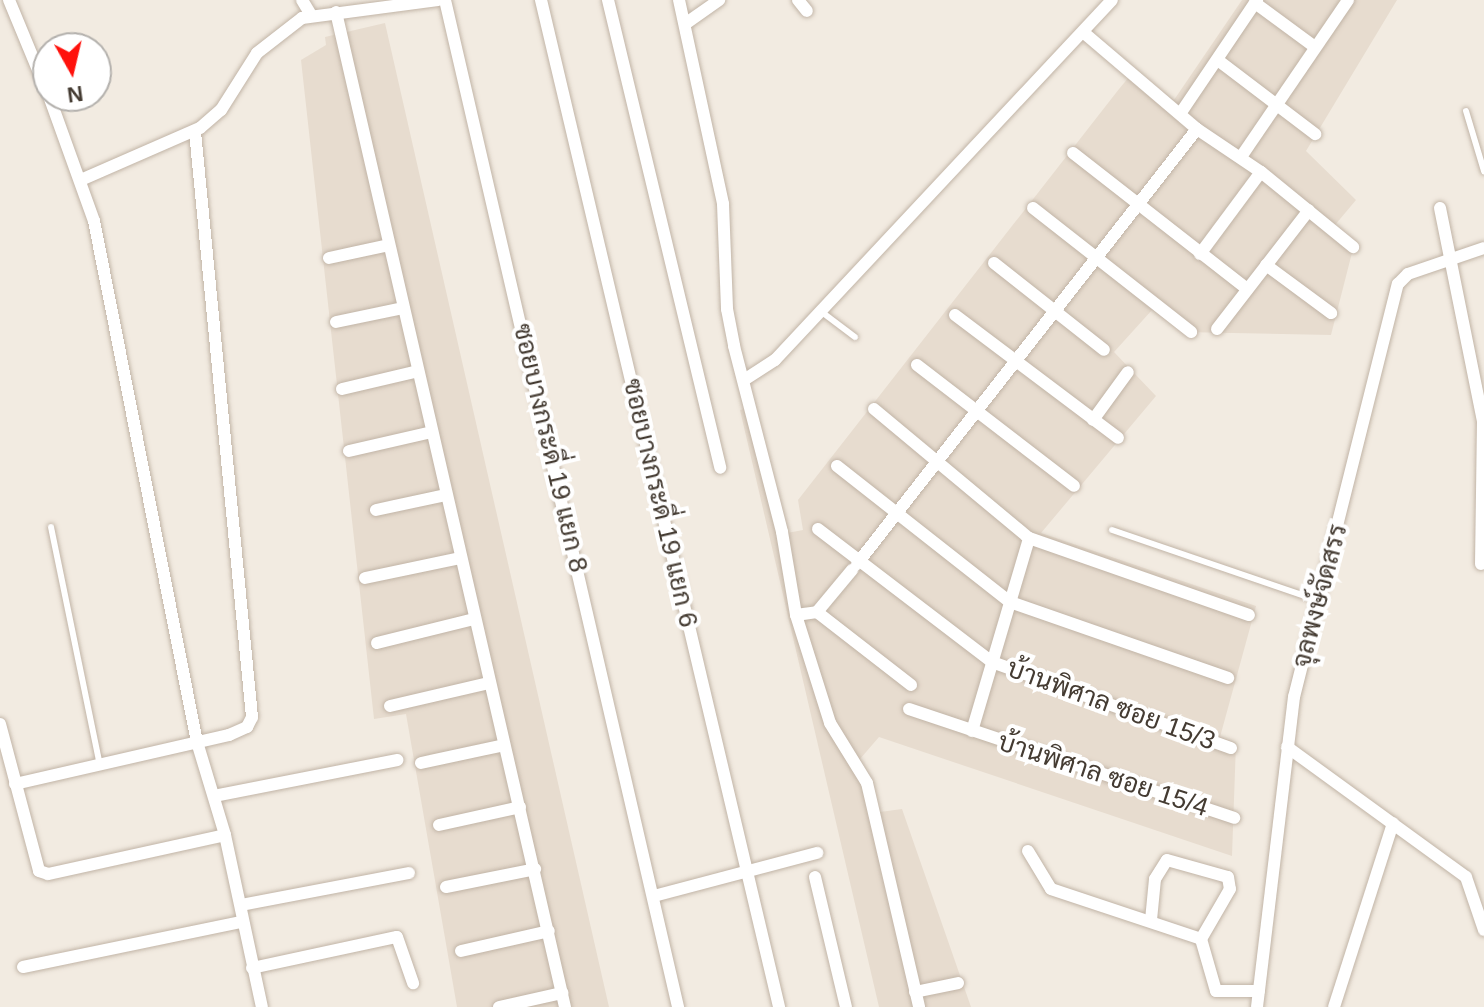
<!DOCTYPE html>
<html>
<head>
<meta charset="utf-8">
<style>
	body { margin:0 }
	#map { position:relative; width:1484px; height:1007px; overflow:hidden; background:#f2ebe1; font-family:Helvetica,Sarabun,sans-serif }
	div>[style] { position:absolute }
	[style*='--x'] { left:calc(var(--x)*1px); top:calc(var(--y)*1px); width:calc(var(--w)*1px); rotate:calc(var(--a)*1deg) }
	.residential>* { inset:0; background:#e7dccf }
	.roads { filter:drop-shadow(0 0 2px #c1b4a6) drop-shadow(0 0 2px #c1b4a6) }
	.service>* { height:6px; margin:-3px; padding:0 3px; transform-origin:3px; border-radius:3px; background:#fff }
	.minor>* { height:12px; margin:-6px; padding:0 6px; transform-origin:6px; border-radius:6px; background:#fff }
	span { translate:-50% -50%; white-space:nowrap; text-align:center; line-height:1.15; -webkit-text-stroke:8px #fff; paint-order:stroke }
	.street-label { font-size:26px; color:#443b32 }
	.north { position:absolute; left:32px; top:32px; width:80px; height:80px; box-sizing:border-box; background:#fff; border:2px solid #b4b1ad; border-radius:50%; rotate:172deg; font-size:22px; font-weight:700; line-height:32px; text-align:center; color:#443b32 }
	.north::after { content:''; display:block; margin:auto; width:28px; height:36px; background:#ff120c; clip-path:polygon(50% 0,100% 100%,50% 72%,0 100%) }
</style>
</head>
<body>
<div id="map">
	<div class="residential">
		<i style="clip-path:polygon(1242px 0,1397px 0,1306px 151px,1356px 200px,1335px 225px,1355px 241px,1331px 335px,1182px 332px,1152px 310px,1114px 352px,1156px 396px,1041px 533px,1256px 606px,1220px 737px,1236px 743px,1232px 856px,879px 737px,860px 759px,880px 812px,902px 809px,971px 1007px,879px 1007px,740px 410px,756px 406px,787px 533px,803px 530px,798px 500px,1119px 89px,1134px 71px,1174px 100px)"></i>
		<i style="clip-path:polygon(385px 23px,609px 1007px,457px 1007px,406px 714px,374px 719px,301px 60px,326px 45px,325px 37px)"></i>
	</div>
	<div class="roads">
		<div class="service">
			<i style="--x:1466;--y:111;--w:63;--a:73.3"></i>
			<i style="--x:819;--y:310;--w:45;--a:36.9"></i>
			<i style="--x:51;--y:527;--w:243;--a:78.4"></i>
			<i style="--x:1112;--y:530;--w:219;--a:18.9"></i>
		</div>
		<div class="minor">
			<i style="--x:9;--y:0;--w:102;--a:67.5"></i>
			<i style="--x:302;--y:0;--w:17;--a:59"></i>
			<i style="--x:445;--y:0;--w:1034;--a:76.97"></i>
			<i style="--x:541;--y:0;--w:1035;--a:76.7"></i>
			<i style="--x:608;--y:0;--w:481;--a:76.5"></i>
			<i style="--x:679;--y:0;--w:209;--a:77.8"></i>
			<i style="--x:723;--y:204;--w:105;--a:87.8"></i>
			<i style="--x:727;--y:309;--w:38;--a:79"></i>
			<i style="--x:734;--y:346;--w:192;--a:75.5"></i>
			<i style="--x:782;--y:532;--w:84;--a:80.4"></i>
			<i style="--x:796;--y:615;--w:113;--a:72.5"></i>
			<i style="--x:830;--y:723;--w:70;--a:58.3"></i>
			<i style="--x:867;--y:783;--w:230;--a:76.9"></i>
			<i style="--x:798;--y:0;--w:14;--a:51"></i>
			<i style="--x:1255;--y:3;--w:74;--a:36.3"></i>
			<i style="--x:336;--y:12;--w:1021;--a:77.04"></i>
			<i style="--x:685;--y:24;--w:42;--a:-35.2"></i>
			<i style="--x:1083;--y:32;--w:150;--a:40.4"></i>
			<i style="--x:1197;--y:129;--w:77;--a:33.9"></i>
			<i style="--x:1261;--y:172;--w:119;--a:39.2"></i>
			<i style="--x:1219;--y:61;--w:121;--a:37.2"></i>
			<i style="--x:49;--y:96;--w:133;--a:70.2"></i>
			<i style="--x:94;--y:221;--w:531;--a:78.82"></i>
			<i style="--x:197;--y:742;--w:97;--a:73.2"></i>
			<i style="--x:225;--y:835;--w:176;--a:77.9"></i>
			<i style="--x:1180;--y:114;--w:138;--a:-56"></i>
			<i style="--x:1073;--y:153;--w:221;--a:38"></i>
			<i style="--x:1241;--y:157;--w:190;--a:-55.7"></i>
			<i style="--x:83;--y:179;--w:128;--a:-23.6"></i>
			<i style="--x:200;--y:128;--w:28;--a:-41"></i>
			<i style="--x:221;--y:110;--w:67;--a:-57.7"></i>
			<i style="--x:257;--y:53;--w:57;--a:-37.9"></i>
			<i style="--x:302;--y:18;--w:137;--a:-7.5"></i>
			<i style="--x:1033;--y:208;--w:201;--a:38.1"></i>
			<i style="--x:1440;--y:208;--w:217;--a:78.6"></i>
			<i style="--x:1483;--y:421;--w:143;--a:90.8"></i>
			<i style="--x:1200;--y:254;--w:102;--a:-53.4"></i>
			<i style="--x:329;--y:258;--w:61;--a:-12.2"></i>
			<i style="--x:994;--y:263;--w:140;--a:38.3"></i>
			<i style="--x:1266;--y:265;--w:81;--a:36.4"></i>
			<i style="--x:955;--y:315;--w:204;--a:37"></i>
			<i style="--x:336;--y:322;--w:68;--a:-11.8"></i>
			<i style="--x:1217;--y:329;--w:150;--a:-52.3"></i>
			<i style="--x:917;--y:365;--w:198;--a:37.6"></i>
			<i style="--x:744;--y:380;--w:37;--a:-33"></i>
			<i style="--x:775;--y:360;--w:493;--a:-46.9"></i>
			<i style="--x:342;--y:389;--w:78;--a:-13.3"></i>
			<i style="--x:874;--y:409;--w:202;--a:39.8"></i>
			<i style="--x:1029;--y:538;--w:233;--a:19.3"></i>
			<i style="--x:1093;--y:420;--w:59;--a:-53.9"></i>
			<i style="--x:349;--y:451;--w:85;--a:-12.9"></i>
			<i style="--x:837;--y:466;--w:220;--a:38.2"></i>
			<i style="--x:1010;--y:602;--w:231;--a:19.2"></i>
			<i style="--x:376;--y:510;--w:72;--a:-12.1"></i>
			<i style="--x:818;--y:529;--w:219;--a:37.4"></i>
			<i style="--x:992;--y:662;--w:254;--a:19.8"></i>
			<i style="--x:857;--y:564;--w:552;--a:-51.99"></i>
			<i style="--x:365;--y:578;--w:98;--a:-11.8"></i>
			<i style="--x:817;--y:612;--w:119;--a:37.8"></i>
			<i style="--x:796;--y:615;--w:21;--a:-8"></i>
			<i style="--x:817;--y:612;--w:55;--a:-50.2"></i>
			<i style="--x:377;--y:643;--w:100;--a:-13.9"></i>
			<i style="--x:390;--y:706;--w:102;--a:-13.1"></i>
			<i style="--x:909;--y:709;--w:343;--a:18.5"></i>
			<i style="--x:0;--y:724;--w:152;--a:75.1"></i>
			<i style="--x:39;--y:871;--w:9;--a:18"></i>
			<i style="--x:48;--y:874;--w:181;--a:-12.4"></i>
			<i style="--x:972;--y:731;--w:201;--a:-73.5"></i>
			<i style="--x:1287;--y:747;--w:221;--a:36"></i>
			<i style="--x:1466;--y:877;--w:56;--a:71.2"></i>
			<i style="--x:421;--y:763;--w:85;--a:-12.2"></i>
			<i style="--x:15;--y:784;--w:220;--a:-12.9"></i>
			<i style="--x:229;--y:735;--w:20;--a:-24"></i>
			<i style="--x:247;--y:727;--w:11;--a:-63"></i>
			<i style="--x:252;--y:717;--w:589;--a:-95.56"></i>
			<i style="--x:214;--y:796;--w:187;--a:-11.1"></i>
			<i style="--x:439;--y:825;--w:83;--a:-12.5"></i>
			<i style="--x:1028;--y:851;--w:44;--a:58.8"></i>
			<i style="--x:1051;--y:889;--w:158;--a:18.4"></i>
			<i style="--x:1201;--y:939;--w:54;--a:73.9"></i>
			<i style="--x:1216;--y:991;--w:43;--a:0"></i>
			<i style="--x:815;--y:877;--w:134;--a:76.6"></i>
			<i style="--x:446;--y:887;--w:91;--a:-11.4"></i>
			<i style="--x:654;--y:896;--w:169;--a:-14.8"></i>
			<i style="--x:241;--y:905;--w:171;--a:-10.8"></i>
			<i style="--x:1151;--y:920;--w:41;--a:-84.4"></i>
			<i style="--x:1155;--y:879;--w:22;--a:-58"></i>
			<i style="--x:1167;--y:860;--w:63;--a:15.6"></i>
			<i style="--x:1228;--y:877;--w:12;--a:81"></i>
			<i style="--x:1230;--y:889;--w:58;--a:120.1"></i>
			<i style="--x:461;--y:951;--w:90;--a:-12.8"></i>
			<i style="--x:23;--y:967;--w:223;--a:-11.7"></i>
			<i style="--x:252;--y:968;--w:148;--a:-12.1"></i>
			<i style="--x:397;--y:937;--w:49;--a:70.8"></i>
			<i style="--x:915;--y:992;--w:44;--a:-11.8"></i>
			<i style="--x:499;--y:1007;--w:65;--a:-12.5"></i>
			<i style="--x:1257;--y:1007;--w:312;--a:-83.2"></i>
			<i style="--x:1294;--y:697;--w:426;--a:-75.9"></i>
			<i style="--x:1398;--y:284;--w:14;--a:-45"></i>
			<i style="--x:1408;--y:274;--w:80;--a:-18.9"></i>
			<i style="--x:1334;--y:1007;--w:193;--a:-72.2"></i>
		</div>
	</div>
	<div class="street-label">
		<span style="left:550px;top:448px;rotate:77deg">ซอยบางกระดี่ 19 แยก 8</span>
		<span style="left:660px;top:503px;rotate:77deg">ซอยบางกระดี่ 19 แยก 6</span>
		<span style="left:1320px;top:596px;rotate:-75deg">จุลพงษ์จัดสรร</span>
		<span style="left:1111px;top:705px;rotate:20deg">บ้านพิศาล ซอย 15/3</span>
		<span style="left:1103px;top:775px;rotate:18deg">บ้านพิศาล ซอย 15/4</span>
	</div>
	<div class="north">N</div>
</div>
</body>
</html>
